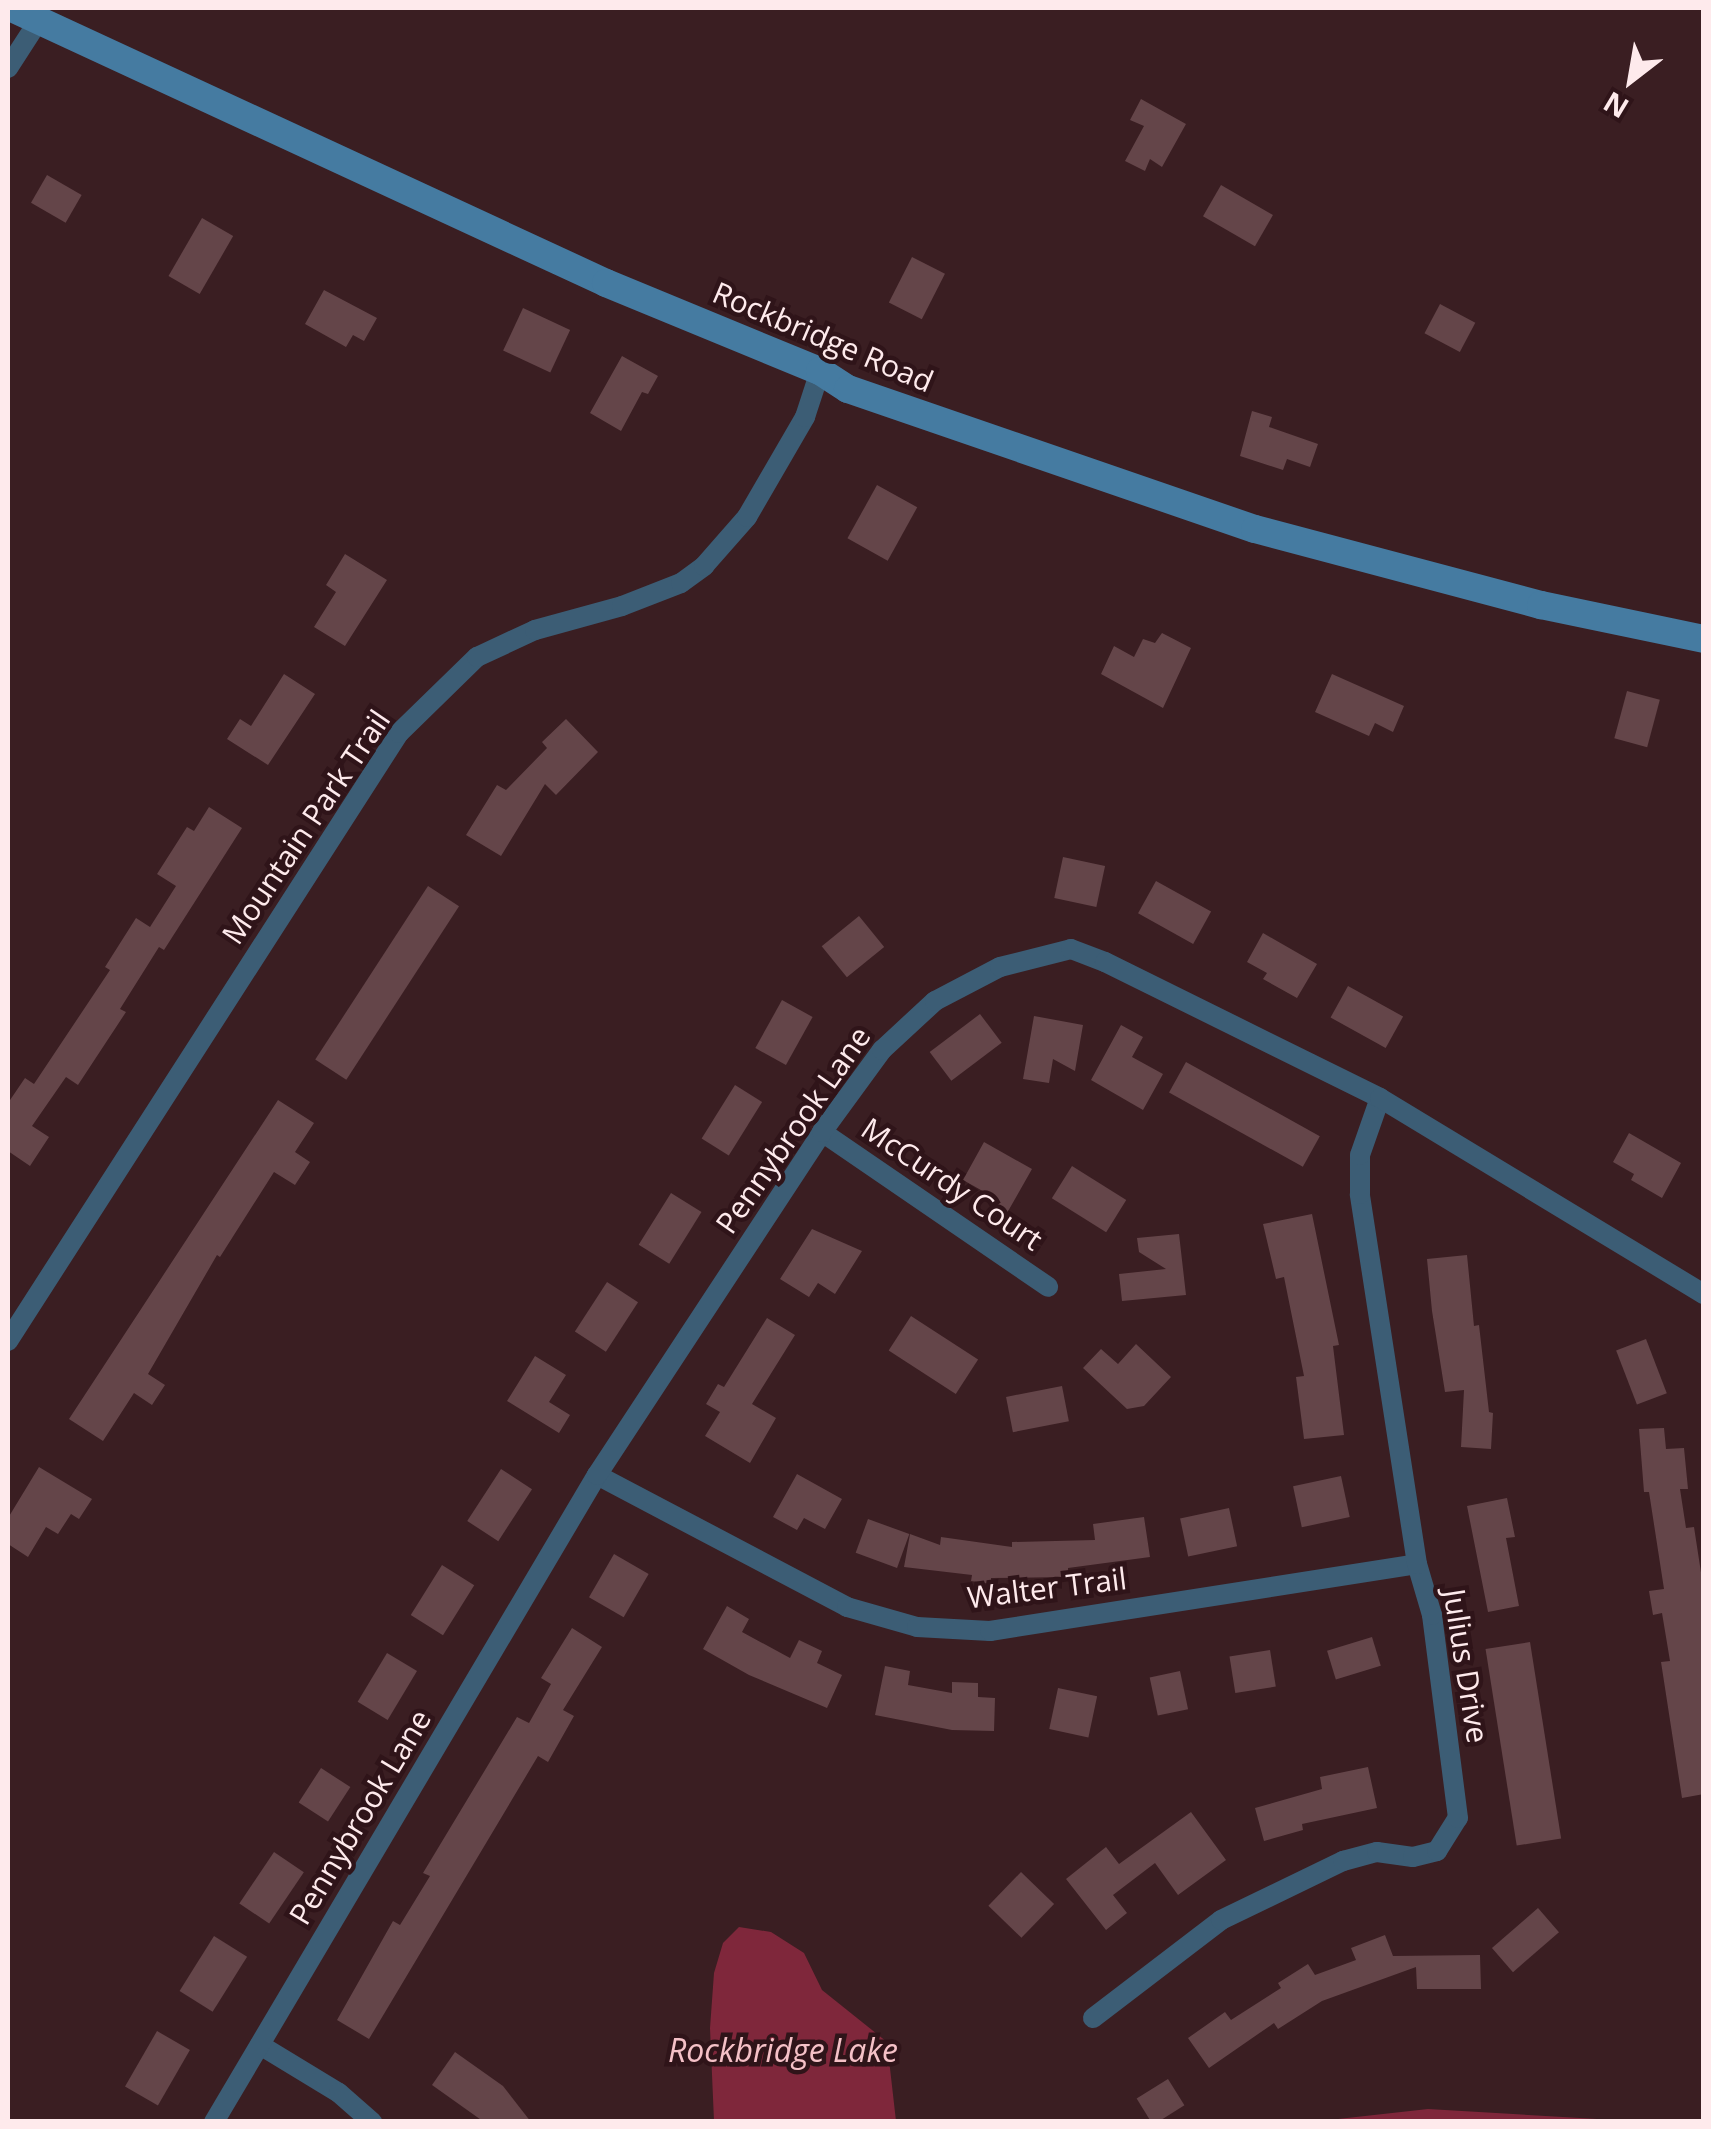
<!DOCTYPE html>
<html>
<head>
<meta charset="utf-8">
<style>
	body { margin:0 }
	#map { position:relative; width:1711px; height:2129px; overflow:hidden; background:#3a1e22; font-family:"Open Sans",sans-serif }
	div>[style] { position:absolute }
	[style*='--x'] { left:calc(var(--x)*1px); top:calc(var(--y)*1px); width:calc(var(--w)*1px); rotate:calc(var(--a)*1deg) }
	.water>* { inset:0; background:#7f273b }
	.building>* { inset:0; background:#644549; transform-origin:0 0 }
	.minor>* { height:20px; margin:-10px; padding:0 10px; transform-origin:10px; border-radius:10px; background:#3c5d75 }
	.secondary>* { height:28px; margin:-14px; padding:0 14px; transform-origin:14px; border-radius:14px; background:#457ba1 }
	span { translate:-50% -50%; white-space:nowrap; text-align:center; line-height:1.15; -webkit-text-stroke:9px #2f1419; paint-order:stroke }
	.street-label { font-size:30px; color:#feeaec }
	.water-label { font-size:32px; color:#f5c1c7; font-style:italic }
	.frame { position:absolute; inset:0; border:10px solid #feeaec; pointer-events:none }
	.north { position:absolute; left:1581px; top:30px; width:100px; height:100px; -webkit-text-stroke:8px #2f1419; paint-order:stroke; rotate:211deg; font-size:28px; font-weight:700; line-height:40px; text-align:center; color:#feeaec }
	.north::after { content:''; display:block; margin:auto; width:35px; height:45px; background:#feeaec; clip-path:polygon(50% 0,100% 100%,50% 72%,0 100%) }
</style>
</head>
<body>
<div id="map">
	<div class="water">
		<i style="clip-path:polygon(739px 1927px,771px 1932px,804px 1953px,822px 1990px,887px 2042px,896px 2121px,714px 2121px,710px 2028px,714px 1973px,723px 1943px)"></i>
		<i style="clip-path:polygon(1428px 2109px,1597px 2119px,1620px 2121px,1320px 2121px)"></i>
	</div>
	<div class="building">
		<i style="clip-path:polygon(1141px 99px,1186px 124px,1162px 167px,1150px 159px,1145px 171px,1125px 161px,1144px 126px,1130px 120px)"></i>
		<i style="left:47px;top:175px;width:40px;height:32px;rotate:30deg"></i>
		<i style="left:1221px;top:185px;width:60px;height:36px;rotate:30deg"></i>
		<i style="left:202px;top:218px;width:36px;height:67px;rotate:30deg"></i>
		<i style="left:912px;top:257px;width:37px;height:51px;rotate:27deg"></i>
		<i style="clip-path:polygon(324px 290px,377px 318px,364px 341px,353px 335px,346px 347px,305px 324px)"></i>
		<i style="left:1440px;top:304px;width:40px;height:33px;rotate:28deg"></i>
		<i style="left:523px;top:308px;width:52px;height:47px;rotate:25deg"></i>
		<i style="clip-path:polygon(622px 356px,658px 376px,648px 394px,642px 392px,621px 431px,590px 413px)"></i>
		<i style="clip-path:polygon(1252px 411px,1272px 417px,1269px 427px,1318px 444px,1310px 467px,1287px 459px,1283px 470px,1240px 456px)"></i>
		<i style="left:877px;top:485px;width:46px;height:61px;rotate:29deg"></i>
		<i style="clip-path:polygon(345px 554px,387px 580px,345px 646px,314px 627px,336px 592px,326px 585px)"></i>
		<i style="clip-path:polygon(1162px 633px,1191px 648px,1163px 708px,1101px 674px,1114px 646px,1134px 657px,1143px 639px,1155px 643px)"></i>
		<i style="clip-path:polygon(284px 674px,315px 694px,268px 765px,227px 739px,240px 719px,251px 726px)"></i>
		<i style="clip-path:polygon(1332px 674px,1404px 706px,1393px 732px,1375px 723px,1369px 736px,1315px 712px)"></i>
		<i style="left:1627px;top:691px;width:34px;height:49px;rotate:15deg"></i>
		<i style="clip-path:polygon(566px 719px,598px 752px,556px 795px,545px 784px,501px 856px,466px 835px,497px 785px,506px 790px,547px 748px,542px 742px)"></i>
		<i style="clip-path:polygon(209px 807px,242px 828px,164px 950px,159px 947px,120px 1009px,126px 1012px,78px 1085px,66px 1077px,32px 1126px,49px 1137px,30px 1166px,8px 1151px,8px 1103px,25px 1078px,34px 1084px,110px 970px,105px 967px,136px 918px,150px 927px,176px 886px,157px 874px,187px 827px,194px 831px)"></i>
		<i style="left:1063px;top:857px;width:43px;height:42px;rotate:12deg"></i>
		<i style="left:1156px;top:881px;width:63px;height:37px;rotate:29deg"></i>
		<i style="left:428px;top:886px;width:37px;height:207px;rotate:33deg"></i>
		<i style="left:859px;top:916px;width:40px;height:48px;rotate:51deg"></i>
		<i style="clip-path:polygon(1263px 933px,1317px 964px,1297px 998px,1263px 979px,1267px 973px,1247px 962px)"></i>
		<i style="left:1348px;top:986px;width:63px;height:36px;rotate:29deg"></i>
		<i style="left:782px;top:1000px;width:35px;height:55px;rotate:29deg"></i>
		<i style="left:980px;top:1014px;width:36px;height:63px;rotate:53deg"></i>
		<i style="clip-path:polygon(1034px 1016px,1083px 1025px,1075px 1071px,1053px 1059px,1049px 1083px,1023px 1079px)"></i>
		<i style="clip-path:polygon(1121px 1025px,1143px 1037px,1132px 1057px,1163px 1074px,1143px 1110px,1091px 1080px)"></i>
		<i style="left:1186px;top:1062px;width:153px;height:35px;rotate:29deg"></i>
		<i style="left:735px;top:1085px;width:32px;height:63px;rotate:32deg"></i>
		<i style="clip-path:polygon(278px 1100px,314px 1123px,295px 1152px,310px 1162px,295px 1185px,274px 1172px,220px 1257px,217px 1255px,148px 1374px,165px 1385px,152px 1405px,134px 1393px,103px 1441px,69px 1419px)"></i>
		<i style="clip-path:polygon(1629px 1133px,1681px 1163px,1662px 1198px,1631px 1180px,1634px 1174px,1613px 1162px)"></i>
		<i style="clip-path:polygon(984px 1142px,1032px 1169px,1007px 1213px,985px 1200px,988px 1194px,963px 1180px)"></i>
		<i style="left:1072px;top:1166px;width:64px;height:38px;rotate:32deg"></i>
		<i style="left:671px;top:1193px;width:36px;height:61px;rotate:32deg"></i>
		<i style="clip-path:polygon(1312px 1214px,1339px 1345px,1333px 1346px,1344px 1435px,1304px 1439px,1296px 1377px,1304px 1376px,1284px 1277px,1276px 1279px,1263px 1224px)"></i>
		<i style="clip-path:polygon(812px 1229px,862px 1251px,835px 1294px,818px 1283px,809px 1297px,780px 1279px)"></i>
		<i style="clip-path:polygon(1179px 1234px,1186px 1295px,1122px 1301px,1119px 1274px,1166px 1269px,1139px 1252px,1137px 1238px)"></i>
		<i style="clip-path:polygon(1467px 1255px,1474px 1326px,1479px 1325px,1489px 1412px,1493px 1413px,1491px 1449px,1461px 1447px,1464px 1390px,1445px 1392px,1432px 1311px,1427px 1259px)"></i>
		<i style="left:607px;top:1282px;width:37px;height:59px;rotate:33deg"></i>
		<i style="left:911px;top:1316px;width:80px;height:41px;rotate:33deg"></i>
		<i style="clip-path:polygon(767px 1318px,795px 1335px,752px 1404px,776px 1418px,750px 1463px,705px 1436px,720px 1412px,706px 1404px,718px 1384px,724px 1387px)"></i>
		<i style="left:1646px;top:1339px;width:58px;height:32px;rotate:69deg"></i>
		<i style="clip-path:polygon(1136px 1344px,1171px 1377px,1144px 1406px,1127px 1409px,1083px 1368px,1101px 1349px,1118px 1364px)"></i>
		<i style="clip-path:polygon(535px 1356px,566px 1375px,549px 1402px,570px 1415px,559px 1433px,507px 1401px)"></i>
		<i style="left:1062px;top:1386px;width:36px;height:57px;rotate:79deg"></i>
		<i style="clip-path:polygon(1664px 1428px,1666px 1449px,1684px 1448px,1688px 1489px,1680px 1489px,1686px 1528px,1694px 1527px,1704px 1592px,1704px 1794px,1682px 1798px,1661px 1662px,1670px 1661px,1662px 1613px,1653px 1615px,1649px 1591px,1664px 1589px,1649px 1492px,1644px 1492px,1639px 1429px)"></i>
		<i style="clip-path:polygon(39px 1467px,92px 1499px,79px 1519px,71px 1514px,58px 1534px,46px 1527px,28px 1557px,8px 1544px,8px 1518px)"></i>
		<i style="left:501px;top:1469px;width:37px;height:62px;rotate:33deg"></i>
		<i style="clip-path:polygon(797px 1474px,842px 1499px,825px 1529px,804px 1518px,797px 1530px,773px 1517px)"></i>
		<i style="left:1341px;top:1476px;width:42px;height:49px;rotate:78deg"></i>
		<i style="clip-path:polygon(1507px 1498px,1515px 1537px,1506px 1538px,1519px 1606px,1488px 1612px,1467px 1506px)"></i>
		<i style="left:1229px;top:1508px;width:39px;height:50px;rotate:78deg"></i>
		<i style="clip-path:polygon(1144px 1517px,1150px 1557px,1068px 1568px,1068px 1577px,991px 1578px,991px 1584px,971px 1581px,972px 1575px,904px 1567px,910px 1534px,940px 1545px,941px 1537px,1012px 1547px,1012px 1542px,1095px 1540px,1093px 1524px)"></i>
		<i style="left:868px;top:1519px;width:44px;height:36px;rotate:20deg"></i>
		<i style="left:614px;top:1554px;width:40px;height:50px;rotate:30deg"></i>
		<i style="left:442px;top:1565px;width:38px;height:59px;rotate:32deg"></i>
		<i style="clip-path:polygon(727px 1606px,749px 1619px,742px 1632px,790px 1658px,799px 1640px,822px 1651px,817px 1663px,842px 1675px,827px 1708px,749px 1675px,703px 1649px)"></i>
		<i style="clip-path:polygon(572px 1628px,602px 1647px,563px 1710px,574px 1716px,548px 1762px,538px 1756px,369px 2039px,337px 2020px,393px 1921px,400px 1925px,430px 1876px,423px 1873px,517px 1717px,529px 1723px,551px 1684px,541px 1678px)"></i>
		<i style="left:1372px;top:1637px;width:30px;height:47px;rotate:73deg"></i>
		<i style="left:1530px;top:1642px;width:199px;height:45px;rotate:81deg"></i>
		<i style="left:1270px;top:1650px;width:37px;height:41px;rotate:81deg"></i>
		<i style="left:387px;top:1653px;width:35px;height:57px;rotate:31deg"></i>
		<i style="clip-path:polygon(885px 1666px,910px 1671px,908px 1685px,952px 1693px,952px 1682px,978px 1683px,978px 1697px,995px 1698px,994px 1731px,952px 1730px,875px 1715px)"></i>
		<i style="left:1180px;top:1671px;width:39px;height:31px;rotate:78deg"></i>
		<i style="left:1058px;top:1688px;width:40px;height:42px;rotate:12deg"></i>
		<i style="clip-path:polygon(1368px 1767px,1377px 1808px,1302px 1824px,1303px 1830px,1264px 1841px,1255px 1808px,1322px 1789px,1320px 1777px)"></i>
		<i style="left:321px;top:1768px;width:35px;height:41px;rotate:33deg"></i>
		<i style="clip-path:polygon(1191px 1812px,1226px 1860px,1178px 1895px,1155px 1863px,1113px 1895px,1127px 1913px,1106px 1930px,1066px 1879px,1106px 1847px,1119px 1864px)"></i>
		<i style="left:274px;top:1852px;width:36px;height:62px;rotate:34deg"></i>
		<i style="left:1021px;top:1872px;width:46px;height:47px;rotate:44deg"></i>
		<i style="left:1538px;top:1908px;width:32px;height:61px;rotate:49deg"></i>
		<i style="clip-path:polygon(1385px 1935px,1393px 1956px,1480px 1955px,1481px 1989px,1417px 1989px,1416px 1967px,1322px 2001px,1278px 2029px,1274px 2023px,1209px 2068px,1188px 2038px,1225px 2012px,1231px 2020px,1281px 1988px,1278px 1983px,1308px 1964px,1315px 1975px,1356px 1960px,1351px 1948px)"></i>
		<i style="left:214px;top:1936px;width:39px;height:65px;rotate:32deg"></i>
		<i style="left:157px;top:2031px;width:38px;height:64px;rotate:30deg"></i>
		<i style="clip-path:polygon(455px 2052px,503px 2086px,531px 2122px,484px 2122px,432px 2085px)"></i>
		<i style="left:1168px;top:2079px;width:31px;height:37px;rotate:58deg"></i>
	</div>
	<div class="minor">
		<i style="--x:8;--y:68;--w:57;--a:-57.1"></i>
		<i style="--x:822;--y:1132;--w:274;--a:34.4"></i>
		<i style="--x:8;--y:1341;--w:723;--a:-57.26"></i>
		<i style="--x:399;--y:733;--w:109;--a:-44.3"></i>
		<i style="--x:477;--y:657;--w:64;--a:-25"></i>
		<i style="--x:535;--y:630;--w:90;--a:-15.4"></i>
		<i style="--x:622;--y:606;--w:63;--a:-21.3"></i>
		<i style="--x:681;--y:583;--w:29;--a:-36"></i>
		<i style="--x:704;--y:566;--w:65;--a:-48.7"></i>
		<i style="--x:747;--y:517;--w:116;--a:-59.9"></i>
		<i style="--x:805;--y:417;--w:48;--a:-71.9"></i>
		<i style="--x:597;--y:1475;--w:283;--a:27.8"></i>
		<i style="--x:847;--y:1607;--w:73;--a:15.9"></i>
		<i style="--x:917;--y:1627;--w:73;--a:3.1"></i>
		<i style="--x:990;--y:1631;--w:432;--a:-8.9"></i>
		<i style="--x:1093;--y:2018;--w:161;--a:-37.4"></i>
		<i style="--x:1221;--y:1920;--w:136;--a:-25.8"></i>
		<i style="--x:1343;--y:1861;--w:35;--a:-15"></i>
		<i style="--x:1377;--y:1852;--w:36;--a:8"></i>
		<i style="--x:1413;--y:1857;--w:25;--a:-14"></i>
		<i style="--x:1437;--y:1851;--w:39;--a:-58"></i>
		<i style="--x:1458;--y:1818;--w:205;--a:-97.3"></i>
		<i style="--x:1432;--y:1615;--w:53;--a:-106.4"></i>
		<i style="--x:1417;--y:1564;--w:374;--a:-98.8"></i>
		<i style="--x:1360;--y:1194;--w:39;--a:-90"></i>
		<i style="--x:1360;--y:1155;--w:60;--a:-70.7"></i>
		<i style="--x:260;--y:2045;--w:92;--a:31.3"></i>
		<i style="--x:339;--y:2093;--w:44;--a:41.3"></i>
		<i style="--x:214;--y:2122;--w:752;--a:-59.38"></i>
		<i style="--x:597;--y:1475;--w:410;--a:-56.7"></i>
		<i style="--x:822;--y:1132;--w:102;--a:-53.8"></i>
		<i style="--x:882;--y:1050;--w:72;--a:-42.8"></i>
		<i style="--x:935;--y:1001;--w:73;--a:-27.6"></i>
		<i style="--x:1000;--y:967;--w:73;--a:-14.2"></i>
		<i style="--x:1071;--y:949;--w:36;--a:21"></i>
		<i style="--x:1105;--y:962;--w:307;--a:26.3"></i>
		<i style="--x:1380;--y:1098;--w:379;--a:31.2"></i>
	</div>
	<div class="secondary">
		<i style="--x:12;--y:8;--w:655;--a:24.84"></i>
		<i style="--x:606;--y:283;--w:231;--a:22.4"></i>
		<i style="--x:820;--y:371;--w:33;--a:33"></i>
		<i style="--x:848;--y:389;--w:430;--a:19"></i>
		<i style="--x:1255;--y:529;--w:296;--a:14.9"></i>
		<i style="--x:1541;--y:605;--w:167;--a:11.8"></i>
	</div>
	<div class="street-label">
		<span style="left:823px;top:337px;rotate:23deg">Rockbridge Road</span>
		<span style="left:306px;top:827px;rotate:-56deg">Mountain Park Trail</span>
		<span style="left:793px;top:1130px;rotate:-55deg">Pennybrook Lane</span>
		<span style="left:952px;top:1184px;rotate:34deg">McCurdy Court</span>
		<span style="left:1047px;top:1588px;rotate:-7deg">Walter Trail</span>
		<span style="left:1466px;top:1666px;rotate:81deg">Julius Drive</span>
		<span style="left:360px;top:1817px;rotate:-59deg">Pennybrook Lane</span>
	</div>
	<div class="water-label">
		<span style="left:783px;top:2050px">Rockbridge Lake</span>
	</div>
	<div class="frame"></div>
	<div class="north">N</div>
</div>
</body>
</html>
